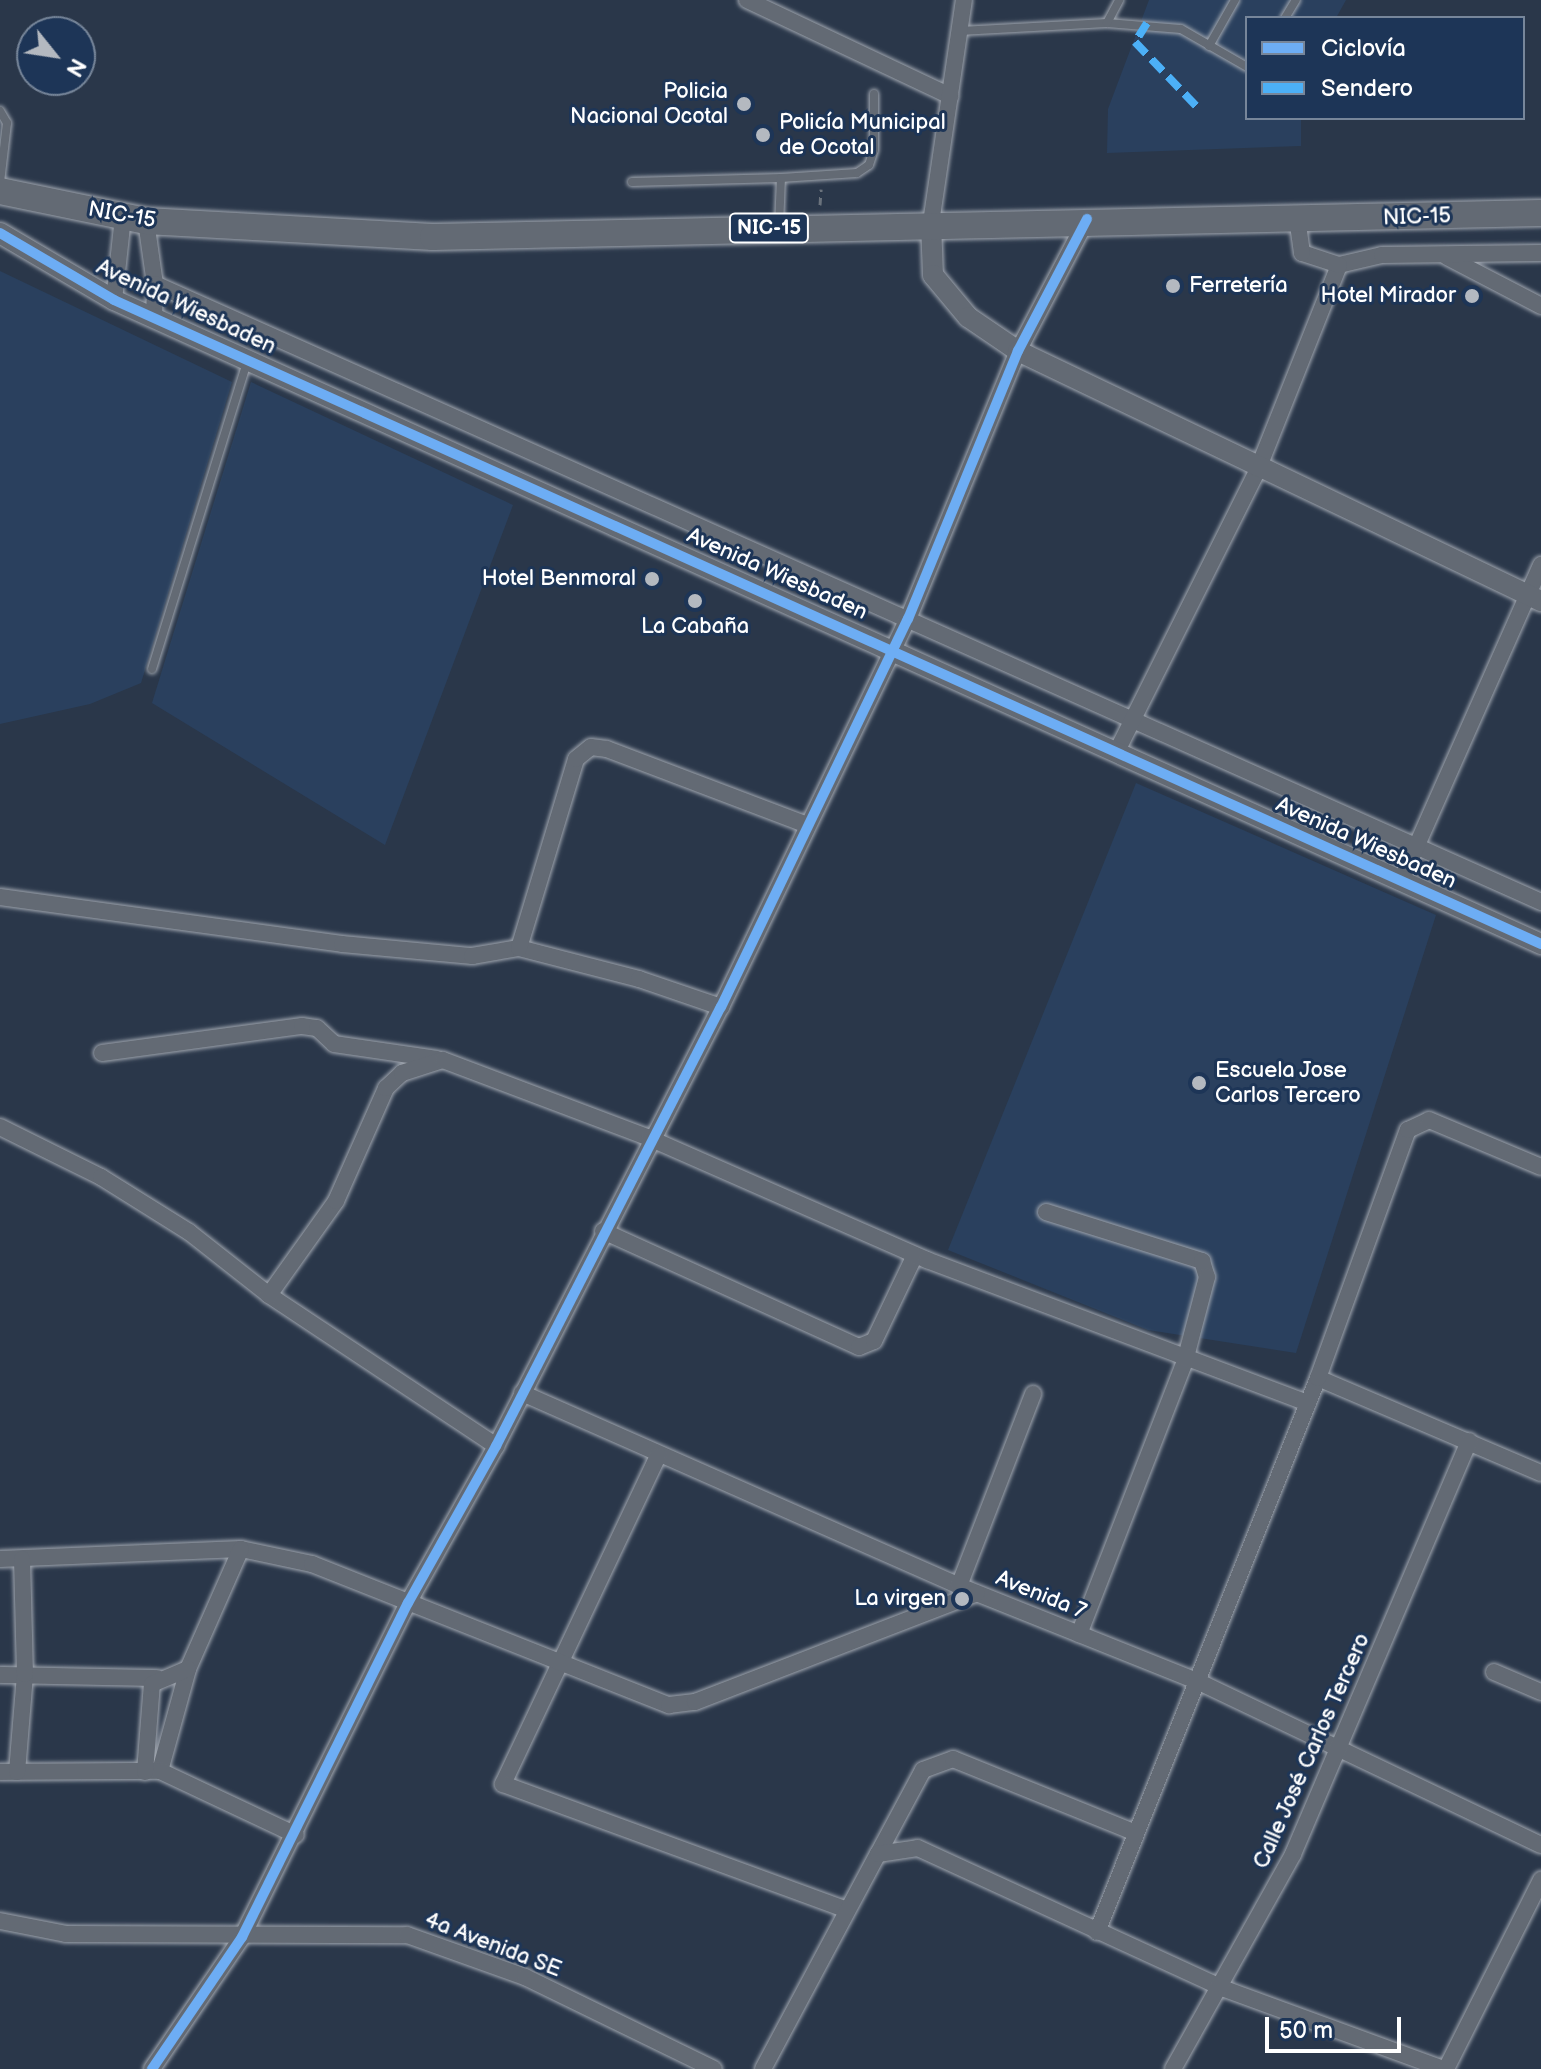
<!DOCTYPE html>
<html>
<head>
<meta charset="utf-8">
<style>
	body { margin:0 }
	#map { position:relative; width:1541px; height:2069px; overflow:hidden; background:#2a374a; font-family:"Balsamiq Sans",sans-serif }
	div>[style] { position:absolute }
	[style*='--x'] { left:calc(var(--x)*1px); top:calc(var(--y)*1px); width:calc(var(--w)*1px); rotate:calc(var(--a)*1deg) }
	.built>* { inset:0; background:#2a405e }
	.path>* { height:3px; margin-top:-1.5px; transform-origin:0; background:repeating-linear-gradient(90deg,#6a727c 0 8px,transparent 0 14px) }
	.roads { filter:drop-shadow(0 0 2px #9fa5ae) drop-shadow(0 0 2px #9fa5ae) }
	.service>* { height:8px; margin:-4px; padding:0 4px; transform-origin:4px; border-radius:4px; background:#636a74 }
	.minor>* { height:16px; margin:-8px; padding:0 8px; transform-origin:8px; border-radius:8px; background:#636a74 }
	.tertiary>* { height:20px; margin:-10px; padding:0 10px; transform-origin:10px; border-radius:10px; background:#636a74 }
	.trunk>* { height:26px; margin:-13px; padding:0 13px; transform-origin:13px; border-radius:13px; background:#636a74 }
	.quiet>* { height:8px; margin-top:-4px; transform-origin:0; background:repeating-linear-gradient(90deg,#4cb0f7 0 16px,transparent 0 24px) }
	.cycleway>* { height:10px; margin:-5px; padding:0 5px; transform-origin:5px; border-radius:5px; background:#6dadf4 }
	.dots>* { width:22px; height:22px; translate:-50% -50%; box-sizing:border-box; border:4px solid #1d3557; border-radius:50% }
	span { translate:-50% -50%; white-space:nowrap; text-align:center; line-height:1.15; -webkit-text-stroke:6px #1d3557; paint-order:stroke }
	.shield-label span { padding:2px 6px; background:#1d3557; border:2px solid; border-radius:6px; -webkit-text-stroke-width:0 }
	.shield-label { font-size:20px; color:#fff; font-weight:700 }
	.poi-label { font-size:22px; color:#fff }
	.right { translate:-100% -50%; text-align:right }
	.left { translate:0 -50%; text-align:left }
	.street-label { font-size:22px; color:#fff }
	.legend { position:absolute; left:1245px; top:16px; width:280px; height:104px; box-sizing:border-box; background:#1d3557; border:2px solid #77869a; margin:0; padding:10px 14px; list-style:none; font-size:24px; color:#fff }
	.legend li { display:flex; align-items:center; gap:16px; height:40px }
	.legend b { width:40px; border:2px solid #77869a }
	.north { position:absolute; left:16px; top:16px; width:80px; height:80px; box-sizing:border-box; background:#1d3557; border:2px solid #77869a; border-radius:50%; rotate:120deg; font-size:22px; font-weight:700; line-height:32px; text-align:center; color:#fff }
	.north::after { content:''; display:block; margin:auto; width:28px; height:36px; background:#b4b9c0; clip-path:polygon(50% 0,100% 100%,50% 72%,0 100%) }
	.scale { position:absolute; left:1265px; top:2017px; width:136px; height:36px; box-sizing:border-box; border:4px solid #fff; border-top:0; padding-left:10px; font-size:24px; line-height:28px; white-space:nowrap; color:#fff; -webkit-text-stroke:6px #1d3557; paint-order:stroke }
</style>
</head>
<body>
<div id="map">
	<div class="built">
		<i style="clip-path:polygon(1149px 0,1346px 0,1336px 18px,1247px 18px,1247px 118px,1301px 118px,1301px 146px,1107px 153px,1108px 109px)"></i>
		<i style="clip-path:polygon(0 271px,232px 382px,141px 683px,90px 704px,0 724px)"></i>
		<i style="clip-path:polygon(251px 382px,513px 505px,385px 845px,152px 703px)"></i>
		<i style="clip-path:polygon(1136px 783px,1436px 915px,1296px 1353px,1148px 1330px,948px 1250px)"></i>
	</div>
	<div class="path">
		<i style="--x:820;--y:205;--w:16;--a:-86"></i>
	</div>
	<div class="roads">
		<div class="service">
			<i style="--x:1285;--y:18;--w:21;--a:-59"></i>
			<i style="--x:1107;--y:23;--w:74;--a:4.6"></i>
			<i style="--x:1181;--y:29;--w:76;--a:29.9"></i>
			<i style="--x:960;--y:31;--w:147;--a:-3.1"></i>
			<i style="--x:1107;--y:23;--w:26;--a:-62"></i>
			<i style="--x:1209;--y:46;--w:53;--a:-60.5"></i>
			<i style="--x:0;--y:111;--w:14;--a:60"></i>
			<i style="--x:7;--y:123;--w:60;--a:96.7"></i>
			<i style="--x:632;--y:182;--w:149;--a:-1.5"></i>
			<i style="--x:779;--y:227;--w:49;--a:-87.7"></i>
			<i style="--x:781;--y:178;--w:76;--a:-3.8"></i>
			<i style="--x:857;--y:173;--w:14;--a:-34"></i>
			<i style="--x:869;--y:165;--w:16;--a:-72"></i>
			<i style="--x:874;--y:150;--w:56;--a:-90"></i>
			<i style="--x:152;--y:669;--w:320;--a:-72.8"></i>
		</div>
		<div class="minor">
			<i style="--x:747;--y:0;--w:225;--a:25.3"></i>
			<i style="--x:146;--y:221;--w:64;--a:81.9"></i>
			<i style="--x:155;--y:284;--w:1518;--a:24.03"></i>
			<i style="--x:931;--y:223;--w:225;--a:-81.6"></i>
			<i style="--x:1447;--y:257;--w:106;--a:27.5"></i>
			<i style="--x:1339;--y:265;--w:44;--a:-13.1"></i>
			<i style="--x:1382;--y:255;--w:159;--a:-0.7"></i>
			<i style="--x:114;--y:300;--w:83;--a:-83.8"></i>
			<i style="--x:154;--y:317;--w:33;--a:-88"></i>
			<i style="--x:1116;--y:753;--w:318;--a:-63.4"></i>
			<i style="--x:1258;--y:469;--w:219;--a:-68.3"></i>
			<i style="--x:1339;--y:265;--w:39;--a:-162"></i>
			<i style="--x:1302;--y:253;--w:34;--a:-98"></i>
			<i style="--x:1401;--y:881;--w:346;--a:-66.1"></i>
			<i style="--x:0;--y:897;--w:345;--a:7.8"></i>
			<i style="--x:342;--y:944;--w:131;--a:5.3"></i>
			<i style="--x:472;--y:956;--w:48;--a:-9.7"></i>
			<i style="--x:519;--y:948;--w:124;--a:14.5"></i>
			<i style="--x:639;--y:979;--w:87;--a:18.9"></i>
			<i style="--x:519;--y:948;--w:197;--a:-73.2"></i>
			<i style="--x:576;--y:759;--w:19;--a:-39"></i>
			<i style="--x:591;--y:747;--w:16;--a:7"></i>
			<i style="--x:607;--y:749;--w:214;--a:20.8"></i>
			<i style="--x:102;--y:1053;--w:202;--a:-7.7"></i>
			<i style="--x:302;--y:1026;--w:15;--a:8"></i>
			<i style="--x:317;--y:1028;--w:23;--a:43"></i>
			<i style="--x:334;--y:1044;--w:104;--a:8.3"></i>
			<i style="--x:0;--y:1127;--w:113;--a:26.3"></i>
			<i style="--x:101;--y:1177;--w:104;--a:32"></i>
			<i style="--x:189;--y:1232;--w:102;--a:38.2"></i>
			<i style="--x:269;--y:1295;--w:273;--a:33.6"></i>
			<i style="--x:1046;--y:1212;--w:164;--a:17.4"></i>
			<i style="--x:1202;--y:1261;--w:17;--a:73"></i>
			<i style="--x:1207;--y:1277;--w:87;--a:104.7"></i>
			<i style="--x:1185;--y:1361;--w:293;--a:111.2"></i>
			<i style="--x:603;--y:1231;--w:281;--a:24.4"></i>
			<i style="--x:859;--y:1347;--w:16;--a:-22"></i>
			<i style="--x:874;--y:1341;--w:95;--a:-64.5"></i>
			<i style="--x:269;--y:1295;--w:115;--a:-54.5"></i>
			<i style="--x:336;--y:1201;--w:124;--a:-66.1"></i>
			<i style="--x:386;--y:1088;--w:22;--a:-43"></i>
			<i style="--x:402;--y:1073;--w:43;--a:-17.6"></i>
			<i style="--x:443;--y:1060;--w:220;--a:20.7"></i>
			<i style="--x:649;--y:1138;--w:304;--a:23.7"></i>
			<i style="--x:927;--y:1260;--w:407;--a:20.6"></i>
			<i style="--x:1318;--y:1378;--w:242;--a:23.1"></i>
			<i style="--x:522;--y:1393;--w:478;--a:23.8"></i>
			<i style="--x:959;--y:1586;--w:256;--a:21.8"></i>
			<i style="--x:1197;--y:1681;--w:381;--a:25.5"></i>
			<i style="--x:658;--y:1456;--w:363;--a:115.3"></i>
			<i style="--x:503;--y:1784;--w:363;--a:20.1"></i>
			<i style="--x:0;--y:1559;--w:241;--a:-2.4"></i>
			<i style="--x:241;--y:1549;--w:73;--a:11.9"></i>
			<i style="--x:312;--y:1564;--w:384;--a:21.6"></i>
			<i style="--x:669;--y:1705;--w:26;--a:-7"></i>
			<i style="--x:695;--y:1702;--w:302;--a:-21.1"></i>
			<i style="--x:959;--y:1586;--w:206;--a:-68.9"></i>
			<i style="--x:1494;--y:1672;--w:51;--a:23.1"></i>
			<i style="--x:0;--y:1675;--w:157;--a:1.1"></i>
			<i style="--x:160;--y:1771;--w:106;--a:-74.6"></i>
			<i style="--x:188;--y:1669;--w:131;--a:-66.2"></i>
			<i style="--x:0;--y:1772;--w:160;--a:-0.4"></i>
			<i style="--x:160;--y:1771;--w:150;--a:25.2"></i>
			<i style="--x:17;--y:1772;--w:98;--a:-85.3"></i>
			<i style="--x:25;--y:1674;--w:115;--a:-91.5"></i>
			<i style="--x:145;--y:1772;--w:88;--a:-85.5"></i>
			<i style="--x:152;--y:1684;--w:39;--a:-23"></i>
			<i style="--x:878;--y:1854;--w:95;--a:-61.8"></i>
			<i style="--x:923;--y:1770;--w:32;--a:-20"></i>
			<i style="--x:953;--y:1759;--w:197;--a:22"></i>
			<i style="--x:0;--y:1921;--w:67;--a:11.1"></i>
			<i style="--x:66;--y:1934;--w:341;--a:0.2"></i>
			<i style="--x:407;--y:1935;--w:125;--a:19.6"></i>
			<i style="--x:525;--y:1977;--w:210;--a:26"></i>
			<i style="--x:1097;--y:1932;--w:596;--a:-68.25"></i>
			<i style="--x:1318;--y:1378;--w:264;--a:-70.1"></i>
			<i style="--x:1408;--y:1130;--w:23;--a:-25"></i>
			<i style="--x:1429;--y:1120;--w:121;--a:22.8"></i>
			<i style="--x:152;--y:2069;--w:160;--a:-55.7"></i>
			<i style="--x:242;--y:1937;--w:373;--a:-63.6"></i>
			<i style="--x:408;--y:1603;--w:180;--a:-60.7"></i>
			<i style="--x:496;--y:1446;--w:493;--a:-62.9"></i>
			<i style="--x:721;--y:1007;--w:431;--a:-64.3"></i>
			<i style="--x:908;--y:619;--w:290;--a:-67.7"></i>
			<i style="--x:1018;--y:351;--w:149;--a:-62.4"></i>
			<i style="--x:763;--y:2069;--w:244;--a:-61.9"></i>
			<i style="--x:878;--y:1854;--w:40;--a:-8.5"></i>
			<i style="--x:918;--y:1848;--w:335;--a:24.7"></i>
			<i style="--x:1222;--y:1988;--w:235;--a:20.1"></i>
			<i style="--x:1173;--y:2069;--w:246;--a:-60.8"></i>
			<i style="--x:1293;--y:1854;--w:449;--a:-66.9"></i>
			<i style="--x:1446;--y:2069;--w:212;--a:-63.3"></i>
		</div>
		<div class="tertiary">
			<i style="--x:931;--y:223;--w:52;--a:87.8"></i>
			<i style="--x:933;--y:275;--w:55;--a:50.2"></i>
			<i style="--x:968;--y:317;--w:60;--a:34.2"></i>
			<i style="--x:1018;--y:351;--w:580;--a:25.55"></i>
			<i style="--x:0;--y:233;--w:132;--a:30.4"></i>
			<i style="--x:114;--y:300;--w:1566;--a:24.29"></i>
		</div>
		<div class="trunk">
			<i style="--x:0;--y:191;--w:149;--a:11.6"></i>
			<i style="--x:146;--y:221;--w:287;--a:3.2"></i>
			<i style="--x:433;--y:237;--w:1108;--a:-1.24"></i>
		</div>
	</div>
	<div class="quiet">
		<i style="--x:1147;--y:23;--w:22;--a:122"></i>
		<i style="--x:1135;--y:42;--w:93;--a:46.3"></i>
	</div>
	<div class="cycleway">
		<i style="--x:0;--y:233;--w:132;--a:30.4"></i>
		<i style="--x:114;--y:300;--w:1566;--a:24.29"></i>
		<i style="--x:152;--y:2069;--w:160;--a:-55.7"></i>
		<i style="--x:242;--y:1937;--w:373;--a:-63.6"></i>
		<i style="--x:408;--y:1603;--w:180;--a:-60.7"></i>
		<i style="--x:496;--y:1446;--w:493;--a:-62.9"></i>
		<i style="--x:721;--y:1007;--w:431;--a:-64.3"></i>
		<i style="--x:908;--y:619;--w:290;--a:-67.7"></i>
		<i style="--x:1018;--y:351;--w:149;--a:-62.4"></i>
	</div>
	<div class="dots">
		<i style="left:744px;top:104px;background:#b4b9c0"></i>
		<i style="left:763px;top:135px;background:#b4b9c0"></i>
		<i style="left:1173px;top:286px;background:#b4b9c0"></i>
		<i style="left:1472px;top:296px;background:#b4b9c0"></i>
		<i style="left:652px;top:579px;background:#b4b9c0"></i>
		<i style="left:695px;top:601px;background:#b4b9c0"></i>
		<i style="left:1199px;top:1083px;background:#b4b9c0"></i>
		<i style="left:962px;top:1599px;background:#b4b9c0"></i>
	</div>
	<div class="shield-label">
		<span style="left:769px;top:228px">NIC-15</span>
	</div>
	<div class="poi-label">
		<span class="right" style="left:728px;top:104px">Policia<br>Nacional Ocotal</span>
		<span class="left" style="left:779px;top:135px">Policía Municipal<br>de Ocotal</span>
		<span class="left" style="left:1189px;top:286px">Ferretería</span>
		<span class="right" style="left:1456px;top:296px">Hotel Mirador</span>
		<span class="right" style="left:636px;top:579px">Hotel Benmoral</span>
		<span style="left:695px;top:627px">La Cabaña</span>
		<span class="left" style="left:1215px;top:1083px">Escuela Jose<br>Carlos Tercero</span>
		<span class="right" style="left:946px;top:1599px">La virgen</span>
	</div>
	<div class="street-label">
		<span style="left:122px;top:215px;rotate:10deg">NIC-15</span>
		<span style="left:1417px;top:217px;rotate:-2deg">NIC-15</span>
		<span style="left:186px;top:307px;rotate:25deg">Avenida Wiesbaden</span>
		<span style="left:777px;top:574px;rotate:24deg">Avenida Wiesbaden</span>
		<span style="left:1366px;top:843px;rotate:24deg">Avenida Wiesbaden</span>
		<span style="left:1041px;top:1595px;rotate:22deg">Avenida 7</span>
		<span style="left:1312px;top:1751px;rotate:-66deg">Calle José Carlos Tercero</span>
		<span style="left:493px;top:1945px;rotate:21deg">4a Avenida SE</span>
	</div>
	<ul class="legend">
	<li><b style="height:10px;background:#6dadf4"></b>Ciclovía</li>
	<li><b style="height:10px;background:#4cb0f7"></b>Sendero</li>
	</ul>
	<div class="north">N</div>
	<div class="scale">50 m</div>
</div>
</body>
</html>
